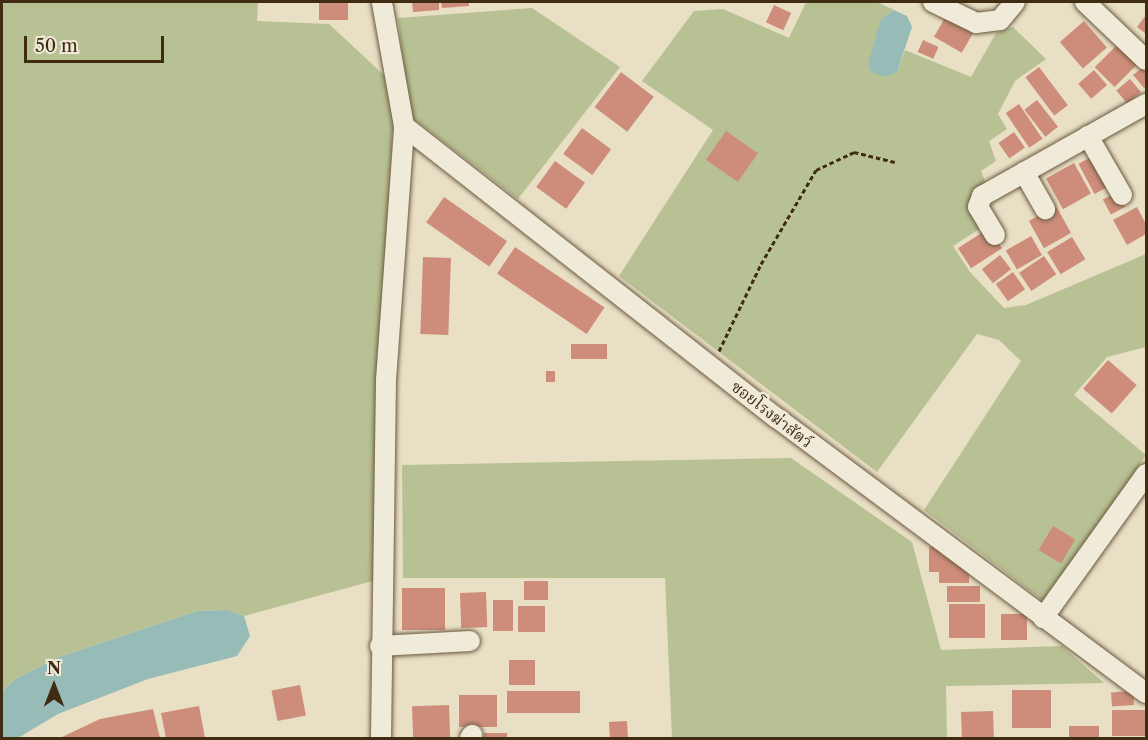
<!DOCTYPE html>
<html>
<head>
<meta charset="utf-8">
<style>
	body { margin:0 }
	#map { position:relative; width:1148px; height:740px; overflow:hidden; background:#e8dfc5; font-family:"Libre Caslon Text","Noto Serif Thai",serif }
	div>[style] { position:absolute }
	[style*='--x'] { left:calc(var(--x)*1px); top:calc(var(--y)*1px); width:calc(var(--w)*1px); rotate:calc(var(--a)*1deg) }
	.green>* { inset:0; background:#b8c193 }
	.water>* { inset:0; background:#97bcb7 }
	.building>* { inset:0; background:#cd8d7a; transform-origin:0 0 }
	.path>* { height:3px; margin-top:-1.5px; transform-origin:0; background:repeating-linear-gradient(90deg,#402c12 0 4.5px,transparent 0 7.5px) }
	.roads { filter:drop-shadow(0 0 2px #6a593f) drop-shadow(0 0 2px #6a593f) }
	.minor>* { height:20px; margin:-10px; padding:0 10px; transform-origin:10px; border-radius:10px; background:#f0ead9 }
	span { translate:-50% -50%; white-space:nowrap; text-align:center; line-height:1.15; -webkit-text-stroke:5px #f0ead9; paint-order:stroke }
	.street-label { font-size:16px; color:#402c12 }
	.frame { position:absolute; inset:0; border:3px solid #402c12; pointer-events:none }
	.north { position:absolute; left:24px; top:656px; width:60px; height:60px; -webkit-text-stroke:4px #f0ead9; paint-order:stroke; rotate:0deg; font-size:16px; font-weight:700; line-height:24px; text-align:center; color:#402c12 }
	.north::after { content:''; display:block; margin:auto; width:21px; height:27px; background:#402c12; clip-path:polygon(50% 0,100% 100%,50% 72%,0 100%) }
	.scale { position:absolute; left:24px; top:36px; width:140px; height:27px; box-sizing:border-box; border:3px solid #402c12; border-top:0; padding-left:8px; font-size:18px; line-height:21px; white-space:nowrap; color:#402c12; -webkit-text-stroke:4px #f0ead9; paint-order:stroke }
</style>
</head>
<body>
<div id="map">
	<div class="green">
		<i style="clip-path:polygon(2px 2px,258px 2px,257px 21px,329px 24px,386px 77px,393px 123px,377px 421px,380px 579px,244px 616px,227px 610px,197px 611px,59px 657px,17px 678px,2px 691px)"></i>
		<i style="clip-path:polygon(806px 2px,877px 2px,894px 10px,881px 19px,897px 72px,905px 50px,971px 77px,996px 33px,1013px 27px,1046px 59px,1015px 81px,998px 114px,1007px 129px,989px 141px,996px 161px,981px 171px,986px 184px,984px 226px,953px 246px,970px 272px,1004px 308px,1026px 305px,1146px 254px,1146px 347px,1107px 357px,1074px 395px,1146px 455px,1046px 603px,924px 510px,1021px 361px,999px 340px,977px 334px,877px 472px,619px 276px,713px 130px,642px 81px,694px 11px,723px 9px,789px 38px)"></i>
		<i style="clip-path:polygon(532px 8px,620px 67px,518px 199px,409px 115px,398px 18px)"></i>
		<i style="clip-path:polygon(791px 458px,912px 542px,941px 650px,1062px 646px,1104px 683px,946px 686px,947px 738px,672px 738px,665px 578px,403px 578px,402px 465px)"></i>
	</div>
	<div class="water">
		<i style="clip-path:polygon(894px 10px,907px 16px,912px 27px,897px 72px,885px 77px,871px 72px,868px 64px,881px 19px)"></i>
		<i style="clip-path:polygon(227px 610px,244px 616px,250px 636px,237px 656px,148px 679px,58px 714px,18px 738px,2px 738px,2px 691px,17px 678px,59px 657px,197px 611px)"></i>
	</div>
	<div class="building">
		<i style="left:319px;top:2px;width:29px;height:18px"></i>
		<i style="clip-path:polygon(412px 2px,439px 2px,439px 10px,413px 12px)"></i>
		<i style="clip-path:polygon(441px 2px,469px 2px,469px 6px,442px 8px)"></i>
		<i style="left:774px;top:5px;width:19px;height:19px;rotate:25deg"></i>
		<i style="clip-path:polygon(1146px 15px,1146px 34px,1137px 27px)"></i>
		<i style="left:946px;top:16px;width:32px;height:24px;rotate:30deg"></i>
		<i style="left:1084px;top:21px;width:35px;height:32px;rotate:49deg"></i>
		<i style="left:1123px;top:39px;width:28px;height:40px;rotate:45deg"></i>
		<i style="left:923px;top:40px;width:17px;height:13px;rotate:24deg"></i>
		<i style="clip-path:polygon(1145px 66px,1146px 86px,1144px 88px,1133px 75px)"></i>
		<i style="left:1039px;top:67px;width:48px;height:17px;rotate:53deg"></i>
		<i style="left:1094px;top:70px;width:20px;height:21px;rotate:49deg"></i>
		<i style="left:621px;top:72px;width:41px;height:44px;rotate:37deg"></i>
		<i style="left:1130px;top:79px;width:17px;height:18px;rotate:50deg"></i>
		<i style="left:1037px;top:100px;width:34px;height:16px;rotate:52deg"></i>
		<i style="left:1019px;top:104px;width:42px;height:16px;rotate:56deg"></i>
		<i style="left:582px;top:128px;width:36px;height:32px;rotate:36deg"></i>
		<i style="left:726px;top:131px;width:39px;height:35px;rotate:35deg"></i>
		<i style="left:1014px;top:132px;width:19px;height:19px;rotate:55deg"></i>
		<i style="left:1097px;top:154px;width:34px;height:21px;rotate:62deg"></i>
		<i style="left:555px;top:161px;width:37px;height:32px;rotate:36deg"></i>
		<i style="left:1074px;top:163px;width:35px;height:32px;rotate:61deg"></i>
		<i style="left:1117px;top:192px;width:17px;height:16px;rotate:62deg"></i>
		<i style="left:444px;top:197px;width:77px;height:31px;rotate:35deg"></i>
		<i style="left:1056px;top:206px;width:31px;height:31px;rotate:61deg"></i>
		<i style="clip-path:polygon(1137px 207px,1146px 224px,1146px 234px,1127px 245px,1113px 220px)"></i>
		<i style="left:989px;top:228px;width:24px;height:37px;rotate:57deg"></i>
		<i style="left:1031px;top:236px;width:22px;height:29px;rotate:60deg"></i>
		<i style="left:1072px;top:237px;width:26px;height:29px;rotate:59deg"></i>
		<i style="left:515px;top:247px;width:108px;height:32px;rotate:34deg"></i>
		<i style="left:1000px;top:255px;width:18px;height:23px;rotate:52deg"></i>
		<i style="left:1044px;top:256px;width:22px;height:30px;rotate:56deg"></i>
		<i style="left:423px;top:257px;width:28px;height:77px;rotate:2deg"></i>
		<i style="left:1013px;top:272px;width:21px;height:21px;rotate:55deg"></i>
		<i style="left:571px;top:344px;width:36px;height:15px"></i>
		<i style="left:1108px;top:360px;width:38px;height:38px;rotate:41deg"></i>
		<i style="left:546px;top:371px;width:9px;height:11px"></i>
		<i style="left:1053px;top:526px;width:26px;height:28px;rotate:31deg"></i>
		<i style="clip-path:polygon(929px 547px,937px 547px,969px 572px,969px 583px,939px 583px,939px 572px,929px 572px)"></i>
		<i style="left:524px;top:581px;width:24px;height:19px"></i>
		<i style="left:947px;top:586px;width:33px;height:16px"></i>
		<i style="left:402px;top:588px;width:43px;height:42px"></i>
		<i style="left:486px;top:592px;width:35px;height:26px;rotate:88deg"></i>
		<i style="left:493px;top:600px;width:20px;height:31px"></i>
		<i style="left:949px;top:604px;width:36px;height:34px"></i>
		<i style="left:518px;top:606px;width:27px;height:26px"></i>
		<i style="left:1001px;top:614px;width:26px;height:26px"></i>
		<i style="left:509px;top:660px;width:26px;height:25px"></i>
		<i style="left:300px;top:685px;width:31px;height:29px;rotate:79deg"></i>
		<i style="left:1012px;top:690px;width:39px;height:38px"></i>
		<i style="left:507px;top:691px;width:73px;height:22px"></i>
		<i style="left:1133px;top:691px;width:14px;height:22px;rotate:86deg"></i>
		<i style="left:497px;top:695px;width:32px;height:38px;rotate:90deg"></i>
		<i style="left:449px;top:705px;width:33px;height:37px;rotate:88deg"></i>
		<i style="clip-path:polygon(199px 706px,205px 738px,166px 738px,161px 713px)"></i>
		<i style="clip-path:polygon(153px 709px,160px 738px,60px 738px,100px 719px)"></i>
		<i style="left:1145px;top:710px;width:26px;height:33px;rotate:90deg"></i>
		<i style="left:993px;top:711px;width:27px;height:32px;rotate:88deg"></i>
		<i style="left:627px;top:721px;width:17px;height:18px;rotate:87deg"></i>
		<i style="left:1069px;top:726px;width:30px;height:12px"></i>
		<i style="left:484px;top:733px;width:23px;height:5px"></i>
	</div>
	<div class="path">
		<i style="--x:719;--y:351;--w:97;--a:-64.2"></i>
		<i style="--x:761;--y:264;--w:109;--a:-59.7"></i>
		<i style="--x:816;--y:170;--w:42;--a:-25.3"></i>
		<i style="--x:854;--y:152;--w:42;--a:13.7"></i>
	</div>
	<div class="roads">
		<div class="minor">
			<i style="--x:933;--y:2;--w:48;--a:26"></i>
			<i style="--x:976;--y:23;--w:24;--a:-7"></i>
			<i style="--x:1000;--y:20;--w:23;--a:-50"></i>
			<i style="--x:1085;--y:2;--w:84;--a:43.6"></i>
			<i style="--x:404;--y:126;--w:474;--a:38.1"></i>
			<i style="--x:777;--y:418;--w:460;--a:36.7"></i>
			<i style="--x:1088;--y:136;--w:68;--a:60"></i>
			<i style="--x:1024;--y:172;--w:43;--a:60.4"></i>
			<i style="--x:995;--y:235;--w:33;--a:-121"></i>
			<i style="--x:978;--y:207;--w:12;--a:-70"></i>
			<i style="--x:982;--y:196;--w:188;--a:-29.3"></i>
			<i style="--x:1043;--y:618;--w:177;--a:-54.4"></i>
			<i style="--x:380;--y:646;--w:90;--a:-3.2"></i>
			<i style="--x:381;--y:738;--w:358;--a:-89.2"></i>
			<i style="--x:386;--y:380;--w:255;--a:-85.9"></i>
			<i style="--x:404;--y:126;--w:126;--a:-100.1"></i>
			<i style="--x:470;--y:738;--w:4;--a:-56"></i>
		</div>
	</div>
	<div class="street-label">
		<span style="left:772px;top:414px;rotate:38deg">ซอยโรงฆ่าสัตว์</span>
	</div>
	<div class="frame"></div>
	<div class="north">N</div>
	<div class="scale">50 m</div>
</div>
</body>
</html>
